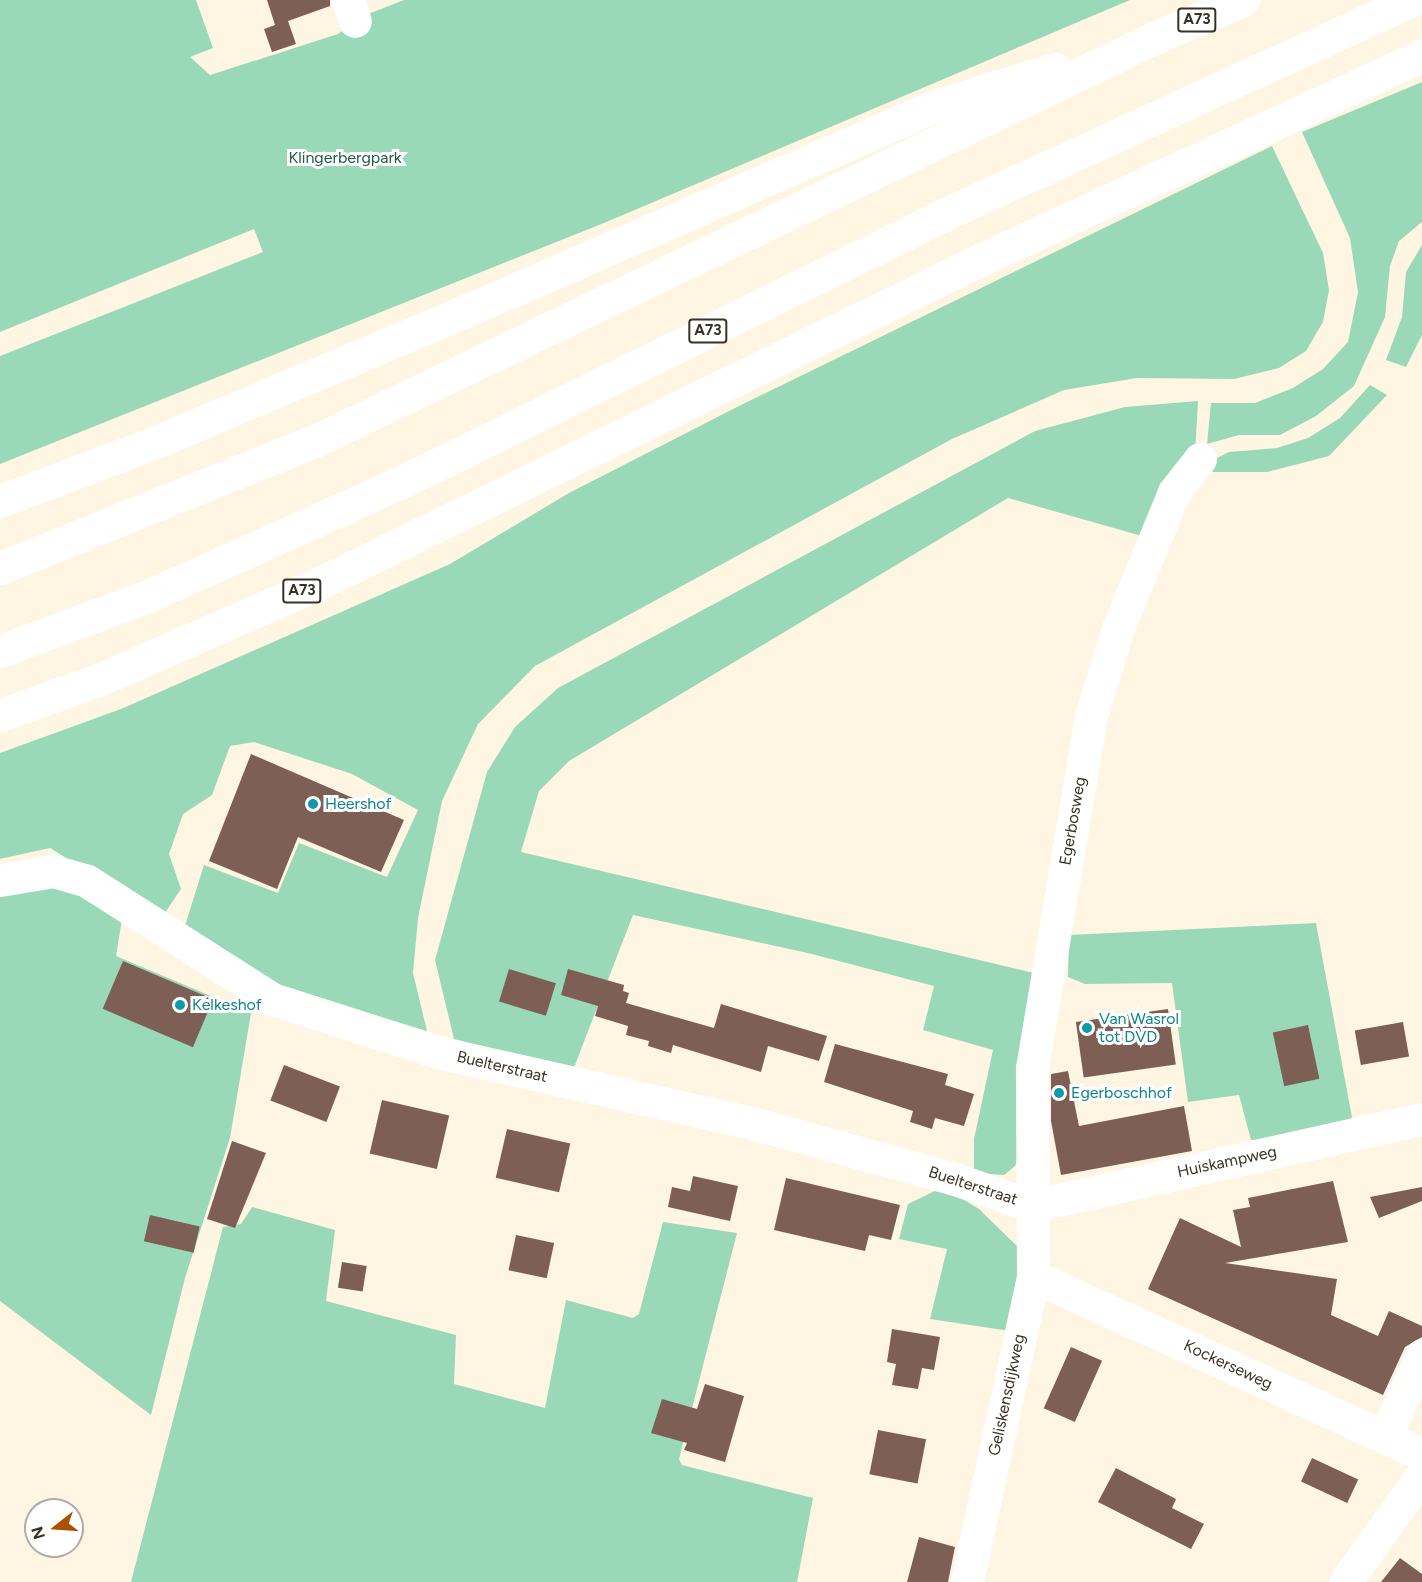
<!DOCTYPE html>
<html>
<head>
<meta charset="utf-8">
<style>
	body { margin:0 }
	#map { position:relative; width:1422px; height:1582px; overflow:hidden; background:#fff5e3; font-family:Figtree,sans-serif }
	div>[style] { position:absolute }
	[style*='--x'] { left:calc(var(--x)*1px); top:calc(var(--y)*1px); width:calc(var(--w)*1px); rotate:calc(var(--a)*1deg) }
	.green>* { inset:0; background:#9ad9b8 }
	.building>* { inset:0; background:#7d5f56; transform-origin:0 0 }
	.minor>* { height:33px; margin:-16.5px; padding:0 16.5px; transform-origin:16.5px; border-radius:16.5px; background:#fff }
	.highway>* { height:33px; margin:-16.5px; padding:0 16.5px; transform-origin:16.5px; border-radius:16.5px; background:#fff }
	.dots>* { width:16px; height:16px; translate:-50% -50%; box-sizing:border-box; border:3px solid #fff; border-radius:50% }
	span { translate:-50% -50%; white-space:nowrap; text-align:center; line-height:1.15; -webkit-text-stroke:6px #fff; paint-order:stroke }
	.shield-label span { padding:2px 4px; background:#fff; border:2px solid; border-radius:4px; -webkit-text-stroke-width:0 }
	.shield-label { font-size:15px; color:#383126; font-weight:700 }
	.park-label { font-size:16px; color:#235a41 }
	.culture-label { font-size:16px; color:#0d838f }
	.left { translate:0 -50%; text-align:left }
	.street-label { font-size:16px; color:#383126 }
	.north { position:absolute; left:24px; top:1498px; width:60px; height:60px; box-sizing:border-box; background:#fff; border:2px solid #afada8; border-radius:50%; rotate:253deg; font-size:16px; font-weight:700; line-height:24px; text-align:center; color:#383126 }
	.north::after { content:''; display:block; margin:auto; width:21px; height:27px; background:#ae4f00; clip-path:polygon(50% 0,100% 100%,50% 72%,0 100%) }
</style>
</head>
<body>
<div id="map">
	<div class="green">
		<i style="clip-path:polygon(0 0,196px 0,213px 48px,190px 57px,210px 75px,338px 34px,363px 16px,404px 0,1130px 0,604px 223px,0 464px,0 356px,263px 252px,254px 229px,0 332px)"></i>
		<i style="clip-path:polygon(1422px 82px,1422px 222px,1399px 241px,1390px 266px,1385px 317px,1354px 386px,1316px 416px,1280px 435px,1239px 435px,1207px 444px,1211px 403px,1255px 403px,1293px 388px,1323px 369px,1348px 342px,1358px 292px,1350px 238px,1302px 132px)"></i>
		<i style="clip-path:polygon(1272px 146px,1323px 253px,1329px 290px,1323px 322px,1306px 351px,1279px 368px,1234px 379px,1137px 378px,1064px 390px,952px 439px,535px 666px,478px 724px,442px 801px,418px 918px,413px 973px,427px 1031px,286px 990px,184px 929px,204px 865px,278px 893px,299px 843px,387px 877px,418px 810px,352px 774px,254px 742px,230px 746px,212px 795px,183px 814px,169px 854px,181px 889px,162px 917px,50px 848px,0 859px,0 753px,121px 709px,450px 564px,569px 493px,737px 407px)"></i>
		<i style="clip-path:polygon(1422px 245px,1422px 335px,1406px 367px,1386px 360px,1402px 317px,1406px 272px)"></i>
		<i style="clip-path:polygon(1370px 385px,1387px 395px,1329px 456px,1267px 472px,1202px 472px,1211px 461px,1229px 452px,1277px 448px,1308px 438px,1340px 418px)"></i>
		<i style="clip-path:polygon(1198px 401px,1195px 456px,1142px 536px,1008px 498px,569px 761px,539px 791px,521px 852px,1038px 974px,1022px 1151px,1015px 1166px,1004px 1175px,974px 1173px,974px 1139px,993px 1050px,923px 1030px,934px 986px,812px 954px,633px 915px,573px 1070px,454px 1039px,435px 960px,487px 772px,515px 727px,558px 688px,1035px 431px,1125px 407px)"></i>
		<i style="clip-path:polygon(55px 882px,122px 919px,116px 956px,251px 1013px,230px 1138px,185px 1278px,151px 1415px,0 1301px,0 889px)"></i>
		<i style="clip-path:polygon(1316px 923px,1353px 1123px,1288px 1139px,1251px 1140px,1239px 1095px,1188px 1102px,1172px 983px,1085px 984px,1068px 977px,1069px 935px)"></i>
		<i style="clip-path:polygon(943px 1187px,979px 1209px,1019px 1248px,1022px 1263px,1010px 1331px,930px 1319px,947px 1249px,899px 1239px,908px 1204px)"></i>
		<i style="clip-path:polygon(252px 1207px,335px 1230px,326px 1301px,456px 1335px,454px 1384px,545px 1408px,566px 1300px,633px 1318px,639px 1314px,663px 1222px,737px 1233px,679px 1459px,682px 1465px,813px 1498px,797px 1582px,131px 1582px,223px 1227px,241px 1224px)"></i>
	</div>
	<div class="building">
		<i style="clip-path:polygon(267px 0,330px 0,330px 6px,288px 21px,296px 44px,272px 52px,264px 29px,275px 25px)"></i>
		<i style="clip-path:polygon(251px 754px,404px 820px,381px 872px,298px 837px,277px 889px,209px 861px)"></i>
		<i style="left:123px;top:961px;width:98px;height:52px;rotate:23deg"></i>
		<i style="left:509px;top:969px;width:49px;height:34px;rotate:17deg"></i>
		<i style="clip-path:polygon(568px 969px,624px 985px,623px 991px,629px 993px,626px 1003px,714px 1028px,721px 1004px,827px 1036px,819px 1061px,768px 1046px,761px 1072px,673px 1045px,671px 1053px,648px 1046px,649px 1041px,626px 1035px,628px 1026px,595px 1016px,598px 1006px,561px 995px)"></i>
		<i style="left:1168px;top:1009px;width:56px;height:93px;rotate:82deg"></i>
		<i style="left:1403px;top:1022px;width:35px;height:49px;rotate:80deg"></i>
		<i style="left:1308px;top:1025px;width:55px;height:36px;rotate:78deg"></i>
		<i style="clip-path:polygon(835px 1044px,948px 1074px,945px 1085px,974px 1094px,964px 1126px,935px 1118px,932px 1129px,910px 1122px,913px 1111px,824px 1082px)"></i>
		<i style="left:284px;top:1065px;width:60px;height:38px;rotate:21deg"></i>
		<i style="clip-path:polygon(1068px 1071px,1079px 1126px,1184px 1106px,1192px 1151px,1061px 1175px,1051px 1121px,1051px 1074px)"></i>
		<i style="left:382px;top:1100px;width:69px;height:55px;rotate:13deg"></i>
		<i style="left:507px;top:1129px;width:65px;height:50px;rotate:13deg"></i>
		<i style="clip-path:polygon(232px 1141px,266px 1153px,235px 1228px,207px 1219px)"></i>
		<i style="clip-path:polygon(693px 1176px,738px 1186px,730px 1221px,668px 1207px,672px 1187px,690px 1191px)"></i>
		<i style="clip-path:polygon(786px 1178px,900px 1205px,891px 1240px,869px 1235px,865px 1251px,774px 1230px)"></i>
		<i style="clip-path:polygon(1333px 1181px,1348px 1242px,1225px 1263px,1337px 1279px,1331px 1315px,1378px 1336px,1389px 1311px,1422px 1326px,1422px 1337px,1405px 1347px,1383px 1395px,1148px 1289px,1180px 1218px,1241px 1247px,1233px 1210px,1250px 1207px,1248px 1198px)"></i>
		<i style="clip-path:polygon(1422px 1187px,1422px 1201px,1379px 1218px,1370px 1197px)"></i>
		<i style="left:150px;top:1215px;width:51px;height:27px;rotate:13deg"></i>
		<i style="left:516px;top:1235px;width:39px;height:36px;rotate:12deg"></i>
		<i style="left:342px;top:1262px;width:25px;height:26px;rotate:9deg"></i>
		<i style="clip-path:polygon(892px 1329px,940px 1337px,934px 1370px,922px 1368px,918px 1389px,892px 1385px,896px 1364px,887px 1362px)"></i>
		<i style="left:1071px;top:1347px;width:34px;height:67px;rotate:24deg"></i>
		<i style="clip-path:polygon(705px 1384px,744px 1396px,725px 1462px,684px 1450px,687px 1443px,651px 1433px,662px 1399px,697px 1409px)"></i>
		<i style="left:878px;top:1430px;width:49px;height:45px;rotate:11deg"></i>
		<i style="left:1312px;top:1458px;width:51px;height:26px;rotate:25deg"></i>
		<i style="clip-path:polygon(1116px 1468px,1176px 1499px,1172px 1508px,1204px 1524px,1191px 1549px,1098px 1502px)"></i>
		<i style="clip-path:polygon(919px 1537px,955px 1547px,948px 1582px,907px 1582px)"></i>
		<i style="clip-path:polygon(1400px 1558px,1422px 1574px,1422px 1582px,1381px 1582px)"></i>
	</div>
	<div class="minor">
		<i style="--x:348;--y:0;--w:22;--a:72"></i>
		<i style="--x:0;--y:880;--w:54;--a:-9.6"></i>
		<i style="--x:53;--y:871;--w:35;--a:16"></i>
		<i style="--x:87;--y:881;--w:219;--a:32.5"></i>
		<i style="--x:272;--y:999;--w:177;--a:17.7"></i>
		<i style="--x:441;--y:1053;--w:315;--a:12.7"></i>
		<i style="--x:748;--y:1122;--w:215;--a:15.4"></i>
		<i style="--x:955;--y:1179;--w:82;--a:19.3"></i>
		<i style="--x:1032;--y:1206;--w:400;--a:-12.6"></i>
		<i style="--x:1033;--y:1276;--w:428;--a:24.6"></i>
		<i style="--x:1385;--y:1437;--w:90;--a:-65.7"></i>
		<i style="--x:967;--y:1582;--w:313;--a:-77.8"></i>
		<i style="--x:1033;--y:1276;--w:208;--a:-90.3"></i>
		<i style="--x:1032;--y:1068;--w:357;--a:-80.5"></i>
		<i style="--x:1091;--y:716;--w:92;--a:-72.9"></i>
		<i style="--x:1118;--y:628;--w:147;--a:-67.6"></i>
		<i style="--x:1174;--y:492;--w:42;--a:-51.8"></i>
		<i style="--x:1345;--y:1582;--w:132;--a:-54.3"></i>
	</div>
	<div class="highway">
		<i style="--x:0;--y:501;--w:161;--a:-20.7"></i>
		<i style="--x:151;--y:444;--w:350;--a:-22.9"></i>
		<i style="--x:473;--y:308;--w:504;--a:-23.62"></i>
		<i style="--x:935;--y:106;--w:126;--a:-17.1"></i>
		<i style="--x:0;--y:568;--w:340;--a:-22"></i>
		<i style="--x:315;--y:441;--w:929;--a:-25.65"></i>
		<i style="--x:1152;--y:39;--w:99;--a:-23.2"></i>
		<i style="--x:0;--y:651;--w:158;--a:-20.4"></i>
		<i style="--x:148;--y:596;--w:285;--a:-24.2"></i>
		<i style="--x:408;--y:479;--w:606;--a:-26.23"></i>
		<i style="--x:952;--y:211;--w:506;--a:-24.64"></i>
		<i style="--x:0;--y:715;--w:107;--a:-19.6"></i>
		<i style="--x:101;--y:679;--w:239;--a:-23.7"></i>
		<i style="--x:320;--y:583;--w:737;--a:-26.08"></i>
		<i style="--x:982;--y:259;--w:485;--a:-24.8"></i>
	</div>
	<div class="dots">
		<i style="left:313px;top:804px;background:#0f9aa8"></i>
		<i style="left:180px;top:1005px;background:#0f9aa8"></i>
		<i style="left:1087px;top:1028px;background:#0f9aa8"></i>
		<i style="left:1059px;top:1093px;background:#0f9aa8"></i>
	</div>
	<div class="shield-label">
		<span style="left:1197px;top:20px">A73</span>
		<span style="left:708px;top:331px">A73</span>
		<span style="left:302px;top:591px">A73</span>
	</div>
	<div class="park-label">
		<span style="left:345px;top:158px">Klingerbergpark</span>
	</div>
	<div class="culture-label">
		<span class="left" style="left:325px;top:804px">Heershof</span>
		<span class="left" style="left:192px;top:1005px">Kelkeshof</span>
		<span class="left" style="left:1099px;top:1028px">Van Wasrol<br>tot DVD</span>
		<span class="left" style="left:1071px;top:1093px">Egerboschhof</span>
	</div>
	<div class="street-label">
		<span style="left:1073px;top:821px;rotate:-80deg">Egerbosweg</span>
		<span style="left:502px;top:1067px;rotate:13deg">Buelterstraat</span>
		<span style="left:1227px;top:1162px;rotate:-12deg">Huiskampweg</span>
		<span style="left:973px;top:1186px;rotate:18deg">Buelterstraat</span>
		<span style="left:1228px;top:1365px;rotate:25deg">Kockerseweg</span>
		<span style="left:1007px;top:1395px;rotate:-78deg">Geliskensdijkweg</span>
	</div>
	<div class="north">N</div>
</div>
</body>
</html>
